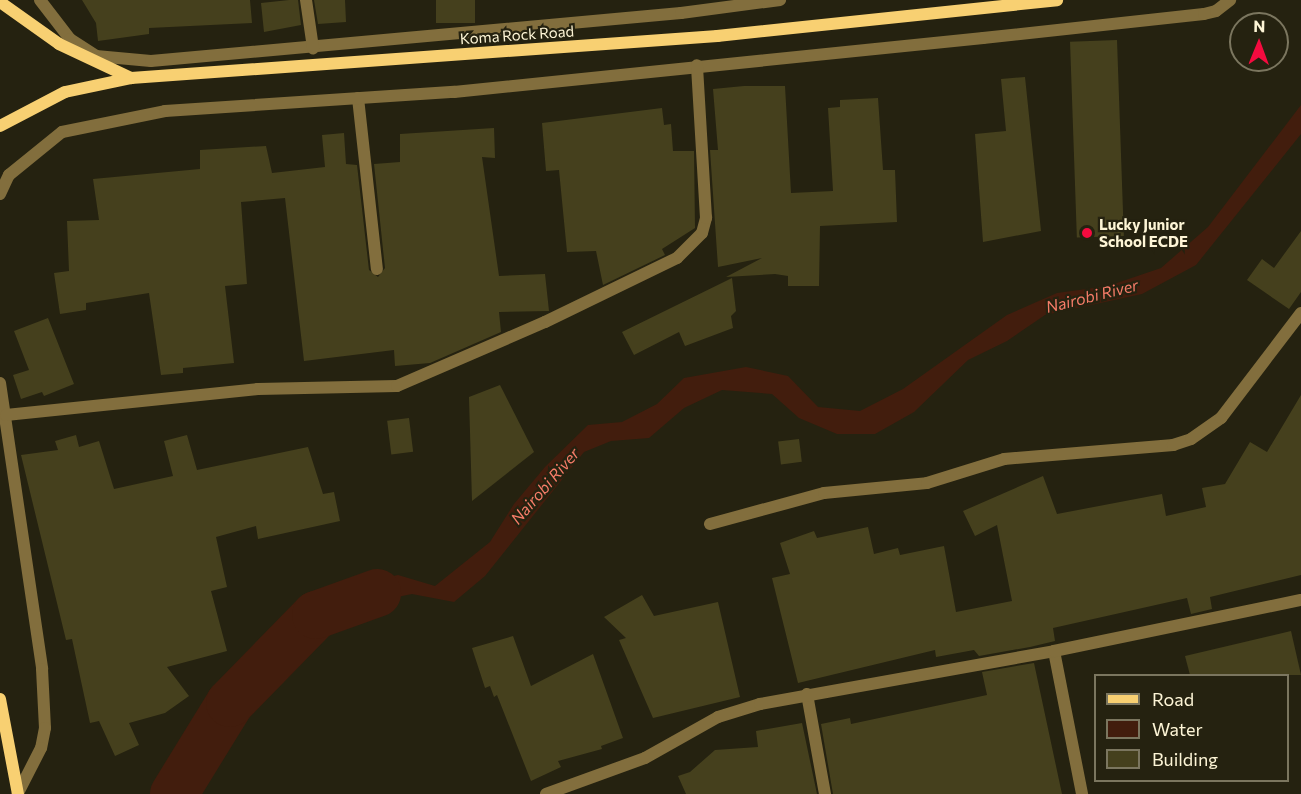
<!DOCTYPE html>
<html>
<head>
<meta charset="utf-8">
<style>
	body { margin:0 }
	#map { position:relative; width:1301px; height:794px; overflow:hidden; background:#252210; font-family:Commissioner,sans-serif }
	div>[style] { position:absolute }
	[style*='--x'] { left:calc(var(--x)*1px); top:calc(var(--y)*1px); width:calc(var(--w)*1px); rotate:calc(var(--a)*1deg) }
	.water>* { inset:0; background:#421d0d }
	.river>* { height:48px; margin:-24px; padding:0 24px; transform-origin:24px; border-radius:24px; background:#421d0d }
	.building>* { inset:0; background:#45401d; transform-origin:0 0 }
	.minor>* { height:12px; margin:-6px; padding:0 6px; transform-origin:6px; border-radius:6px; background:#826e3d }
	.secondary>* { height:12px; margin:-6px; padding:0 6px; transform-origin:6px; border-radius:6px; background:#f8d072 }
	.dots>* { width:16px; height:16px; translate:-50% -50%; box-sizing:border-box; border:3px solid #252210; border-radius:50% }
	span { translate:-50% -50%; white-space:nowrap; text-align:center; line-height:1.15; -webkit-text-stroke:4.5px #252210; paint-order:stroke }
	.street-label { font-size:15px; color:#fdf5d6 }
	.poi-label { font-size:15px; color:#fdf5d6; font-weight:700 }
	.left { translate:0 -50%; text-align:left }
	.water-label { font-size:16px; color:#f87d69; font-style:italic }
	.legend { position:absolute; left:1094px; top:674px; width:195px; height:108px; box-sizing:border-box; background:#252210; border:2px solid #7b765f; margin:0; padding:8px 10px; list-style:none; font-size:18px; color:#fdf5d6 }
	.legend li { display:flex; align-items:center; gap:12px; height:30px }
	.legend b { width:30px; border:2px solid #7b765f }
	.north { position:absolute; left:1229px; top:12px; width:60px; height:60px; box-sizing:border-box; background:#252210; border:2px solid #7b765f; border-radius:50%; rotate:1deg; font-size:16px; font-weight:700; line-height:24px; text-align:center; color:#fdf5d6 }
	.north::after { content:''; display:block; margin:auto; width:21px; height:27px; background:#f40b3f; clip-path:polygon(50% 0,100% 100%,50% 72%,0 100%) }
</style>
</head>
<body>
<div id="map">
	<div class="water">
		<i style="clip-path:polygon(1301px 105px,1301px 134px,1196px 265px,1142px 294px,1045px 315px,1007px 341px,968px 360px,914px 412px,875px 434px,837px 434px,799px 418px,772px 394px,722px 390px,684px 408px,649px 438px,611px 441px,584px 452px,485px 576px,454px 602px,412px 594px,378px 601px,354px 623px,316px 615px,351px 585px,398px 575px,435px 586px,490px 542px,514px 504px,545px 467px,588px 425px,622px 422px,657px 404px,684px 378px,746px 367px,788px 376px,818px 407px,860px 411px,903px 389px,1007px 315px,1057px 293px,1108px 286px,1161px 268px,1208px 227px)"></i>
	</div>
	<div class="river">
		<i style="--x:174;--y:794;--w:107;--a:-58.4"></i>
		<i style="--x:230;--y:703;--w:123;--a:-45.7"></i>
		<i style="--x:316;--y:615;--w:65;--a:-19.8"></i>
	</div>
	<div class="building">
		<i style="clip-path:polygon(82px 0,250px 0,252px 23px,149px 28px,149px 34px,98px 41px,96px 23px)"></i>
		<i style="clip-path:polygon(289px 0,298px 0,301px 25px,264px 32px,261px 3px)"></i>
		<i style="clip-path:polygon(314px 0,345px 0,346px 22px,318px 24px)"></i>
		<i style="left:436px;top:0;width:39px;height:23px"></i>
		<i style="left:1117px;top:40px;width:196px;height:47px;rotate:88deg"></i>
		<i style="clip-path:polygon(1025px 77px,1041px 231px,983px 242px,975px 134px,1006px 131px,1001px 79px)"></i>
		<i style="clip-path:polygon(744px 86px,785px 86px,791px 193px,833px 191px,828px 108px,840px 107px,840px 100px,878px 98px,883px 170px,895px 170px,897px 222px,820px 226px,819px 286px,788px 286px,788px 276px,775px 274px,726px 277px,762px 258px,718px 267px,710px 150px,718px 150px,713px 89px)"></i>
		<i style="clip-path:polygon(662px 108px,664px 125px,671px 124px,673px 151px,694px 151px,695px 228px,662px 249px,665px 255px,603px 285px,596px 251px,567px 252px,559px 170px,546px 171px,542px 123px)"></i>
		<i style="clip-path:polygon(494px 128px,495px 158px,482px 157px,499px 276px,545px 274px,549px 311px,499px 312px,501px 332px,430px 363px,395px 366px,394px 350px,304px 361px,285px 198px,241px 202px,247px 284px,225px 286px,234px 363px,183px 368px,183px 373px,161px 375px,149px 293px,86px 303px,86px 310px,60px 314px,54px 273px,69px 271px,67px 221px,99px 220px,93px 179px,200px 169px,200px 150px,266px 146px,272px 173px,325px 167px,322px 135px,344px 133px,346px 164px,357px 165px,369px 270px,378px 277px,385px 268px,374px 164px,400px 162px,400px 134px)"></i>
		<i style="clip-path:polygon(1301px 231px,1301px 292px,1289px 309px,1247px 280px,1262px 259px,1274px 268px)"></i>
		<i style="clip-path:polygon(732px 278px,736px 311px,731px 316px,733px 328px,685px 346px,679px 332px,634px 355px,622px 332px)"></i>
		<i style="clip-path:polygon(48px 318px,74px 384px,44px 396px,42px 392px,21px 399px,13px 375px,29px 370px,14px 331px)"></i>
		<i style="clip-path:polygon(500px 385px,534px 452px,472px 501px,469px 397px)"></i>
		<i style="clip-path:polygon(1301px 395px,1301px 575px,1210px 597px,1212px 609px,1191px 614px,1187px 598px,1053px 628px,1055px 641px,1030px 647px,979px 656px,974px 650px,936px 657px,935px 650px,798px 683px,772px 578px,790px 574px,780px 543px,814px 531px,817px 538px,868px 527px,874px 554px,898px 548px,900px 555px,944px 546px,956px 612px,1012px 601px,997px 525px,975px 536px,963px 511px,1043px 476px,1057px 514px,1162px 494px,1166px 516px,1206px 507px,1202px 488px,1225px 484px,1250px 442px,1267px 452px)"></i>
		<i style="left:409px;top:418px;width:34px;height:22px;rotate:83deg"></i>
		<i style="clip-path:polygon(76px 435px,79px 447px,99px 441px,114px 489px,173px 476px,164px 441px,187px 435px,197px 470px,308px 447px,323px 494px,334px 492px,340px 521px,258px 539px,256px 526px,216px 537px,227px 587px,211px 591px,227px 651px,167px 667px,189px 696px,165px 713px,129px 723px,139px 745px,115px 756px,99px 721px,90px 723px,72px 639px,66px 640px,21px 455px,58px 450px,55px 441px)"></i>
		<i style="left:799px;top:439px;width:23px;height:21px;rotate:83deg"></i>
		<i style="clip-path:polygon(642px 595px,654px 616px,718px 602px,740px 697px,653px 718px,619px 640px,626px 638px,604px 617px)"></i>
		<i style="clip-path:polygon(1291px 631px,1301px 675px,1190px 675px,1185px 656px)"></i>
		<i style="clip-path:polygon(513px 636px,531px 686px,593px 654px,623px 738px,601px 746px,602px 749px,558px 761px,561px 767px,531px 781px,497px 695px,494px 697px,490px 686px,485px 688px,472px 648px)"></i>
		<i style="clip-path:polygon(1034px 663px,1062px 794px,833px 794px,821px 724px,850px 718px,851px 724px,987px 695px,982px 672px)"></i>
		<i style="clip-path:polygon(802px 723px,817px 794px,686px 794px,678px 776px,690px 772px,715px 750px,758px 747px,756px 731px)"></i>
	</div>
	<div class="minor">
		<i style="--x:40;--y:0;--w:49;--a:52.4"></i>
		<i style="--x:70;--y:39;--w:31;--a:33"></i>
		<i style="--x:96;--y:56;--w:55;--a:5.2"></i>
		<i style="--x:151;--y:61;--w:532;--a:-5.17"></i>
		<i style="--x:681;--y:13;--w:100;--a:-7.5"></i>
		<i style="--x:306;--y:0;--w:49;--a:81.7"></i>
		<i style="--x:358;--y:98;--w:172;--a:83.7"></i>
		<i style="--x:0;--y:194;--w:21;--a:-65"></i>
		<i style="--x:9;--y:175;--w:68;--a:-39.1"></i>
		<i style="--x:62;--y:132;--w:105;--a:-11.5"></i>
		<i style="--x:165;--y:111;--w:290;--a:-3.8"></i>
		<i style="--x:454;--y:92;--w:532;--a:-5.83"></i>
		<i style="--x:983;--y:38;--w:222;--a:-6.2"></i>
		<i style="--x:1204;--y:14;--w:12;--a:-14"></i>
		<i style="--x:1216;--y:11;--w:18;--a:-38"></i>
		<i style="--x:0;--y:383;--w:289;--a:81.6"></i>
		<i style="--x:42;--y:669;--w:59;--a:87.1"></i>
		<i style="--x:45;--y:728;--w:20;--a:101"></i>
		<i style="--x:41;--y:748;--w:51;--a:117.1"></i>
		<i style="--x:6;--y:415;--w:253;--a:-5.9"></i>
		<i style="--x:258;--y:389;--w:139;--a:-1.2"></i>
		<i style="--x:397;--y:386;--w:161;--a:-23.4"></i>
		<i style="--x:545;--y:322;--w:147;--a:-25.9"></i>
		<i style="--x:677;--y:258;--w:35;--a:-45"></i>
		<i style="--x:702;--y:233;--w:16;--a:-75"></i>
		<i style="--x:706;--y:218;--w:153;--a:-93.4"></i>
		<i style="--x:710;--y:524;--w:118;--a:-15.2"></i>
		<i style="--x:824;--y:493;--w:103;--a:-5.5"></i>
		<i style="--x:927;--y:483;--w:81;--a:-17.3"></i>
		<i style="--x:1004;--y:459;--w:170;--a:-4.7"></i>
		<i style="--x:1173;--y:445;--w:19;--a:-18"></i>
		<i style="--x:1191;--y:439;--w:37;--a:-35"></i>
		<i style="--x:1221;--y:418;--w:132;--a:-52.7"></i>
		<i style="--x:1054;--y:651;--w:146;--a:78.9"></i>
		<i style="--x:807;--y:694;--w:102;--a:79.8"></i>
		<i style="--x:546;--y:794;--w:105;--a:-20"></i>
		<i style="--x:645;--y:758;--w:84;--a:-29.3"></i>
		<i style="--x:718;--y:717;--w:44;--a:-17.2"></i>
		<i style="--x:760;--y:704;--w:299;--a:-10.2"></i>
		<i style="--x:1054;--y:651;--w:252;--a:-11.7"></i>
	</div>
	<div class="secondary">
		<i style="--x:0;--y:2;--w:72;--a:35.4"></i>
		<i style="--x:59;--y:44;--w:80;--a:25.3"></i>
		<i style="--x:0;--y:126;--w:73;--a:-27.6"></i>
		<i style="--x:65;--y:92;--w:67;--a:-12"></i>
		<i style="--x:131;--y:78;--w:588;--a:-4.1"></i>
		<i style="--x:717;--y:36;--w:342;--a:-6"></i>
		<i style="--x:0;--y:699;--w:97;--a:79.3"></i>
	</div>
	<div class="dots">
		<i style="left:1087px;top:233px;background:#f40b3f"></i>
	</div>
	<div class="street-label">
		<span style="left:517px;top:35px;rotate:-4deg">Koma Rock Road</span>
	</div>
	<div class="poi-label">
		<span class="left" style="left:1099px;top:233px">Lucky Junior<br>School ECDE</span>
	</div>
	<div class="water-label">
		<span style="left:1092px;top:296px;rotate:-14deg">Nairobi River</span>
		<span style="left:545px;top:486px;rotate:-49deg">Nairobi River</span>
	</div>
	<ul class="legend">
	<li><b style="height:8px;background:#f8d072"></b>Road</li>
	<li><b style="height:16px;background:#421d0d"></b>Water</li>
	<li><b style="height:16px;background:#45401d"></b>Building</li>
	</ul>
	<div class="north">N</div>
</div>
</body>
</html>
